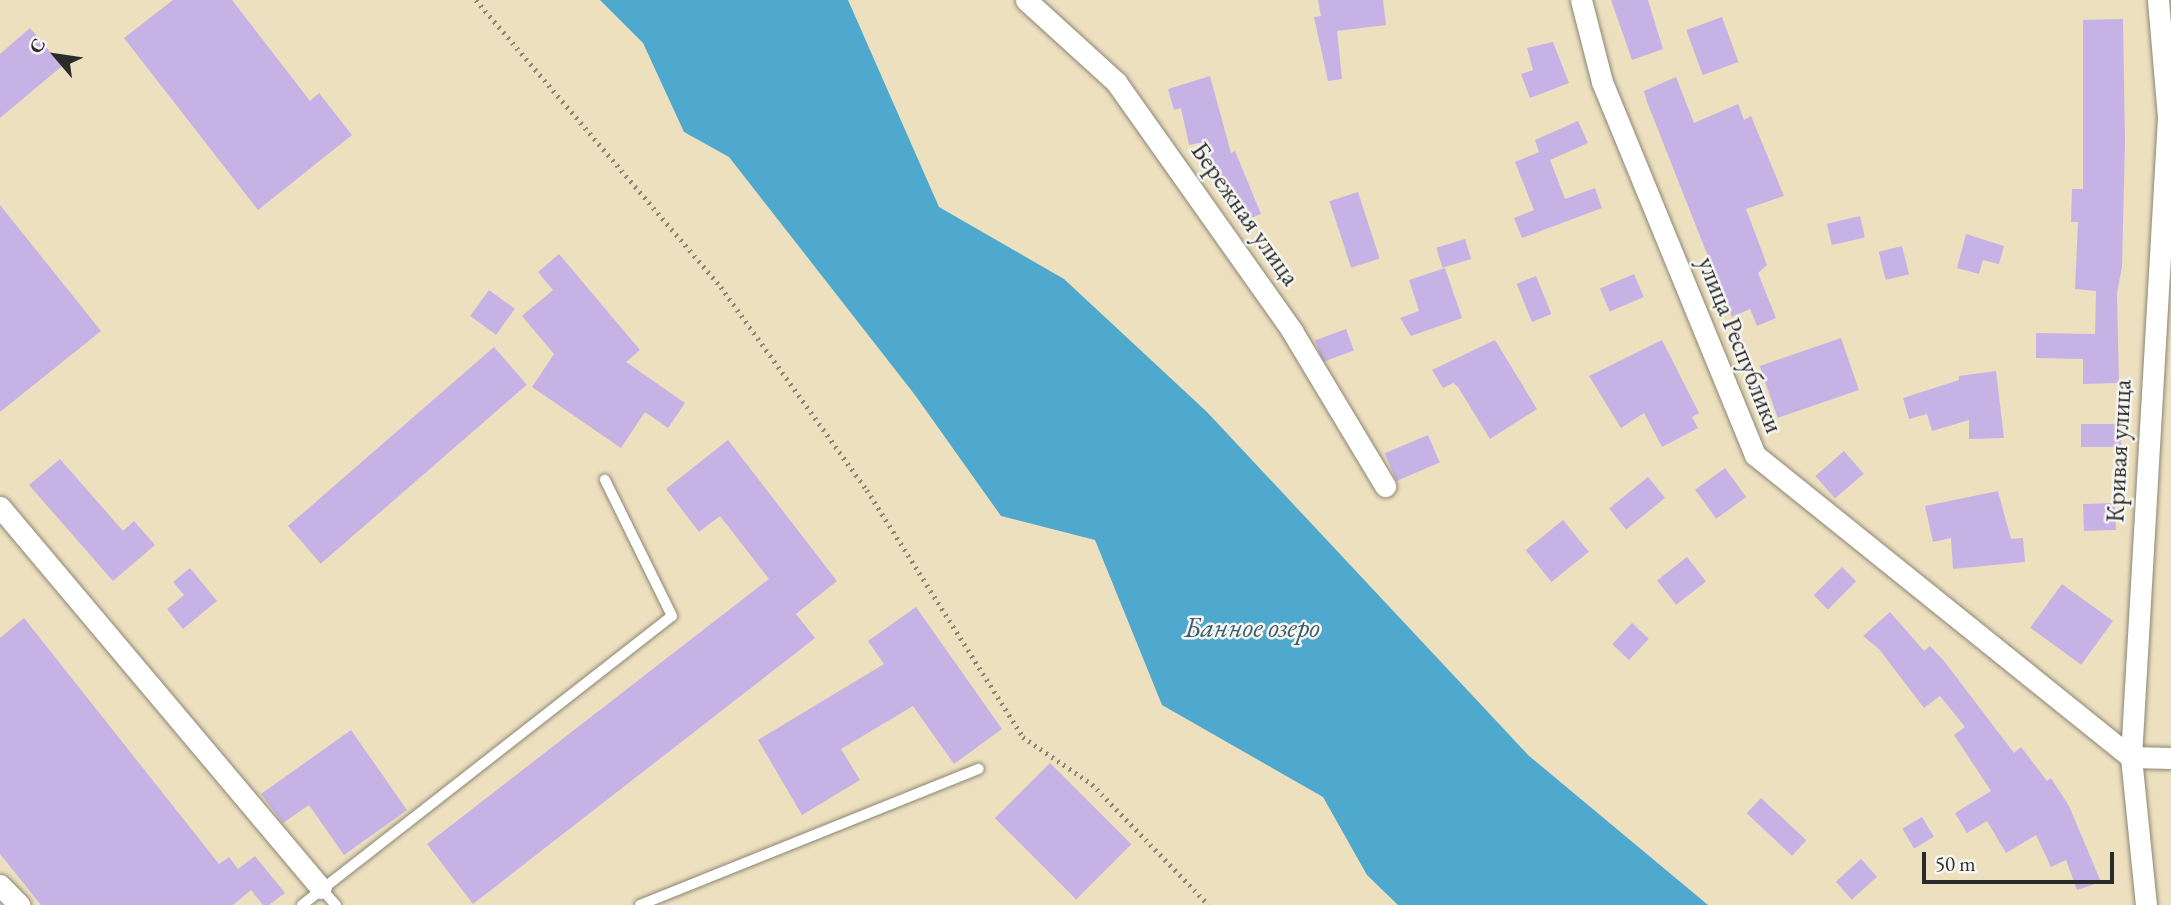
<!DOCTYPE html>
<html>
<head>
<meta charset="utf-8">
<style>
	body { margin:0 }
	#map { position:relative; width:2171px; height:905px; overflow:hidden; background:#ede0bf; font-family:"EB Garamond",serif }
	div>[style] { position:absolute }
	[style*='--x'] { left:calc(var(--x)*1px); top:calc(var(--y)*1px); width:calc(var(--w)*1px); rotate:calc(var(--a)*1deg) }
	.water>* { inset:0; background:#4fa8cd }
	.building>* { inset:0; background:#c7b2e6; transform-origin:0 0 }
	.path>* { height:4.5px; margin-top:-2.25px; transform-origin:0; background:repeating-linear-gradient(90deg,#8c8675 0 2px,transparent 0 7px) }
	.roads { filter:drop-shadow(0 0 2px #8c8675) drop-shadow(0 0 2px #8c8675) }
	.service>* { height:10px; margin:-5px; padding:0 5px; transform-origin:5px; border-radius:5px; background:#fff }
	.minor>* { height:21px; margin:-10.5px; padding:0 10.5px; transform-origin:10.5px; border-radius:10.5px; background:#fff }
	span { translate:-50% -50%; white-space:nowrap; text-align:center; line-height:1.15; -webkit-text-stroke:5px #f6f6f2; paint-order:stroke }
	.street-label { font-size:26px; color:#2b2b2b }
	.water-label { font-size:28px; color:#395d6c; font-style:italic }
	.north { position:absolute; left:21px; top:21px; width:70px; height:70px; -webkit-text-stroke:5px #f6f6f2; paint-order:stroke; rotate:299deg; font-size:19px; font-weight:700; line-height:28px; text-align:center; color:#2b2b2b }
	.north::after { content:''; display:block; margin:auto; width:24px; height:32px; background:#2b2b2b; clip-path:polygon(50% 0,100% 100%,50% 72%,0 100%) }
	.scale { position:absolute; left:1922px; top:852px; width:192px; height:32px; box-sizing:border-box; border:4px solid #2b2b2b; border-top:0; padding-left:9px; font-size:21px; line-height:24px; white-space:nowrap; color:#2b2b2b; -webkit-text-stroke:5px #f6f6f2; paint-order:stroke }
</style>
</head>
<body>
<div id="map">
	<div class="water">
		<i style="clip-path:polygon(600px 0,848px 0,939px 207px,1064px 279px,1207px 412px,1528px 755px,1708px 905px,1398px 905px,1367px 875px,1323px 797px,1162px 705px,1095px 540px,1001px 516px,915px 395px,729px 157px,684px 132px,643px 43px)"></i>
	</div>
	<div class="building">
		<i style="clip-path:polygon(173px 0,232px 0,310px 101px,319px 93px,352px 135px,258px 210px,124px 38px)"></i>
		<i style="clip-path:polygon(1318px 0,1383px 0,1386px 25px,1337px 31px,1342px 79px,1328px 81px,1314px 17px,1321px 16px)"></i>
		<i style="clip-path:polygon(1611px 0,1648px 0,1663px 49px,1632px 60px)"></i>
		<i style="left:1722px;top:17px;width:48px;height:38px;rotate:70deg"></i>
		<i style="clip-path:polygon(2123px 19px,2125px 142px,2122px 267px,2117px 293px,2119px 383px,2083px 384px,2083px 359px,2036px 358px,2036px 333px,2095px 334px,2096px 291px,2075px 289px,2078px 222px,2071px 222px,2072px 189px,2083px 189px,2083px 20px)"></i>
		<i style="clip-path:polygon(30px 28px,62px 66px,0 118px,0 54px)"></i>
		<i style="clip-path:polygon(1553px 42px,1569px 83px,1530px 98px,1521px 74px,1533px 70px,1527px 48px)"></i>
		<i style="clip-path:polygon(1210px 76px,1231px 153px,1235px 151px,1261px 214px,1238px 223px,1205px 142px,1189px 145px,1181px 108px,1174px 110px,1168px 89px)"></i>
		<i style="clip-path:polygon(1676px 77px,1694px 123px,1738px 104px,1744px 120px,1751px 116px,1784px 196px,1746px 209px,1767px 265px,1758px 273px,1776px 318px,1757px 326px,1750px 309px,1732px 317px,1647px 102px,1644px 91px)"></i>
		<i style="clip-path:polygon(1578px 121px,1588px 143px,1550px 160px,1565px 199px,1595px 188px,1602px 208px,1522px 238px,1514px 218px,1534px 210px,1515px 162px,1539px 152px,1535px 140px)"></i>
		<i style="left:1358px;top:192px;width:70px;height:30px;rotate:72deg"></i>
		<i style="clip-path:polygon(0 205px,101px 331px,0 412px)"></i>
		<i style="left:1860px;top:216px;width:22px;height:34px;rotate:77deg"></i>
		<i style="clip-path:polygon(1966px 234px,2004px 246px,1999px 264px,1983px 260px,1979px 274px,1957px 268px)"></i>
		<i style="left:1465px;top:239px;width:21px;height:30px;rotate:73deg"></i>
		<i style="left:1902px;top:246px;width:29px;height:24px;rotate:76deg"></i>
		<i style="clip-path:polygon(559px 254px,640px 350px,626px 362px,685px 403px,668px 428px,645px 412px,621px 448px,532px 387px,554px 354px,522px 316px,553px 290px,538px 272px)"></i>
		<i style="clip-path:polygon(1445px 268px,1462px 318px,1411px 336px,1400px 318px,1419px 311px,1409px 280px)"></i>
		<i style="left:1634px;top:274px;width:25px;height:37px;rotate:67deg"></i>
		<i style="left:1536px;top:276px;width:41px;height:21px;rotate:68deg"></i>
		<i style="left:489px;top:290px;width:32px;height:32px;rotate:36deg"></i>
		<i style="left:1346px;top:329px;width:23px;height:33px;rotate:70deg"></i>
		<i style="left:1841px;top:338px;width:55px;height:86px;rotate:71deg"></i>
		<i style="clip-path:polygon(1495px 340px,1537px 409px,1490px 439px,1458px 387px,1453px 383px,1443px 388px,1432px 370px)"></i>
		<i style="clip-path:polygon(1662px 340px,1699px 413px,1692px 417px,1698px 428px,1662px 447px,1644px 413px,1621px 428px,1589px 376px)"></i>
		<i style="left:494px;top:347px;width:50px;height:273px;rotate:49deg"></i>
		<i style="clip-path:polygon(1996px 371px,2004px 438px,1969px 439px,1969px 420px,1932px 431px,1927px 414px,1909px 419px,1903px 398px,1959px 380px,1959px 376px)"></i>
		<i style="left:2121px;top:424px;width:23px;height:40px;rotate:90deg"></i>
		<i style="left:1428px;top:435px;width:30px;height:47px;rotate:67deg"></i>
		<i style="clip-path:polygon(728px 440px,837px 581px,796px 614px,815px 638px,473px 904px,427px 844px,769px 579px,720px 516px,699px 532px,666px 489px)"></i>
		<i style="left:1844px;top:451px;width:30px;height:38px;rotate:49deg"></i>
		<i style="clip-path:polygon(60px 459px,123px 531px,134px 521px,155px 545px,113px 581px,29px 485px)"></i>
		<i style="left:1725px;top:468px;width:36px;height:37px;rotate:54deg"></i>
		<i style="left:1648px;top:477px;width:27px;height:50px;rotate:51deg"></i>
		<i style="clip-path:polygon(1998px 491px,2011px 539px,2023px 538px,2025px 562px,1953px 569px,1951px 538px,1933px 542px,1925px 506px)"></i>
		<i style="left:2115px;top:503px;width:27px;height:32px;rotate:88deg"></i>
		<i style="left:1563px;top:520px;width:41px;height:48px;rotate:51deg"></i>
		<i style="left:1687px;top:557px;width:31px;height:38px;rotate:52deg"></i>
		<i style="left:1842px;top:567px;width:20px;height:40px;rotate:45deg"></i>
		<i style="clip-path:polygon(190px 568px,217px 601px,183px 629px,167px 609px,184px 595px,173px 582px)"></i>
		<i style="left:2062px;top:584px;width:63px;height:54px;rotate:36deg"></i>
		<i style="clip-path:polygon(916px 607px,1002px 729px,954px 764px,913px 706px,841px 749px,860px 780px,802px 815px,758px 740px,884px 664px,868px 641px)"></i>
		<i style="clip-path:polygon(1890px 612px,1924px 651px,1930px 646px,1944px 661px,2014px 753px,2021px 747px,2047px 781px,2051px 778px,2069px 806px,2101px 882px,2077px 890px,2066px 860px,2051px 867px,2036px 835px,2006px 853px,1987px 821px,1967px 833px,1955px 813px,1991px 791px,1954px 735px,1965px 727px,1940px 696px,1924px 708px,1879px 649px,1863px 636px)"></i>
		<i style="clip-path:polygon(24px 618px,219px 864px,229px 857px,238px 869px,255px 856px,285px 893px,269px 905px,263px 905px,251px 890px,233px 905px,41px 905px,0 854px,0 638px)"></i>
		<i style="left:1632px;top:623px;width:23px;height:29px;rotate:43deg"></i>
		<i style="clip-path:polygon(351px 730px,407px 810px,344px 855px,309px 805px,283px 823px,261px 794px)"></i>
		<i style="left:1050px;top:763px;width:115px;height:78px;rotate:45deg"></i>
		<i style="left:1761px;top:798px;width:62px;height:21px;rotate:43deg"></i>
		<i style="left:1922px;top:817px;width:23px;height:23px;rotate:59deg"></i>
		<i style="left:1861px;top:859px;width:24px;height:34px;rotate:48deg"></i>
	</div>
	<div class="path">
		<i style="--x:476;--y:0;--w:377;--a:49.5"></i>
		<i style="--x:721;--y:287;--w:250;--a:54.3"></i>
		<i style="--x:867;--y:490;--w:292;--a:57.7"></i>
		<i style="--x:1023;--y:737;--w:83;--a:34.3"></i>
		<i style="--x:1092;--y:784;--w:168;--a:46"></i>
	</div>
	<div class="roads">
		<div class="service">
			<i style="--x:321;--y:888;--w:23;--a:49"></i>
			<i style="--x:302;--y:905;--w:469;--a:-38"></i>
			<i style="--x:672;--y:616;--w:152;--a:-116.2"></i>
			<i style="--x:640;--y:905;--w:365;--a:-21.9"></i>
		</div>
		<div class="minor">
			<i style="--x:1026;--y:0;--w:122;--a:42.3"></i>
			<i style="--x:1116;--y:82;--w:305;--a:54.7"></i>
			<i style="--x:1292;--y:331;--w:181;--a:59"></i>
			<i style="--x:1581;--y:0;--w:85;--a:75.6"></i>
			<i style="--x:1602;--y:82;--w:403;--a:67.7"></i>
			<i style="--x:1755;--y:455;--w:482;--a:38.8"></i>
			<i style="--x:2131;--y:757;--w:40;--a:1.4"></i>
			<i style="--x:0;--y:507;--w:498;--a:49.9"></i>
			<i style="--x:0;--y:885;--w:28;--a:46"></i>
			<i style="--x:2146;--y:905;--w:149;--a:-95.8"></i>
			<i style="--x:2131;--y:757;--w:641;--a:-86.69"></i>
			<i style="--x:2168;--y:117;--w:117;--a:-94.9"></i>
		</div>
	</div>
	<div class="street-label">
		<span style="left:1245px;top:214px;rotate:55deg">Бережная улица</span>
		<span style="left:1740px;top:345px;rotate:68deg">улица Республики</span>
		<span style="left:2119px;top:451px;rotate:-87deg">Кривая улица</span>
	</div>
	<div class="water-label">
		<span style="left:1252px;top:627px">Банное озеро</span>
	</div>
	<div class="north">С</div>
	<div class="scale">50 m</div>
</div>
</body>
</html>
